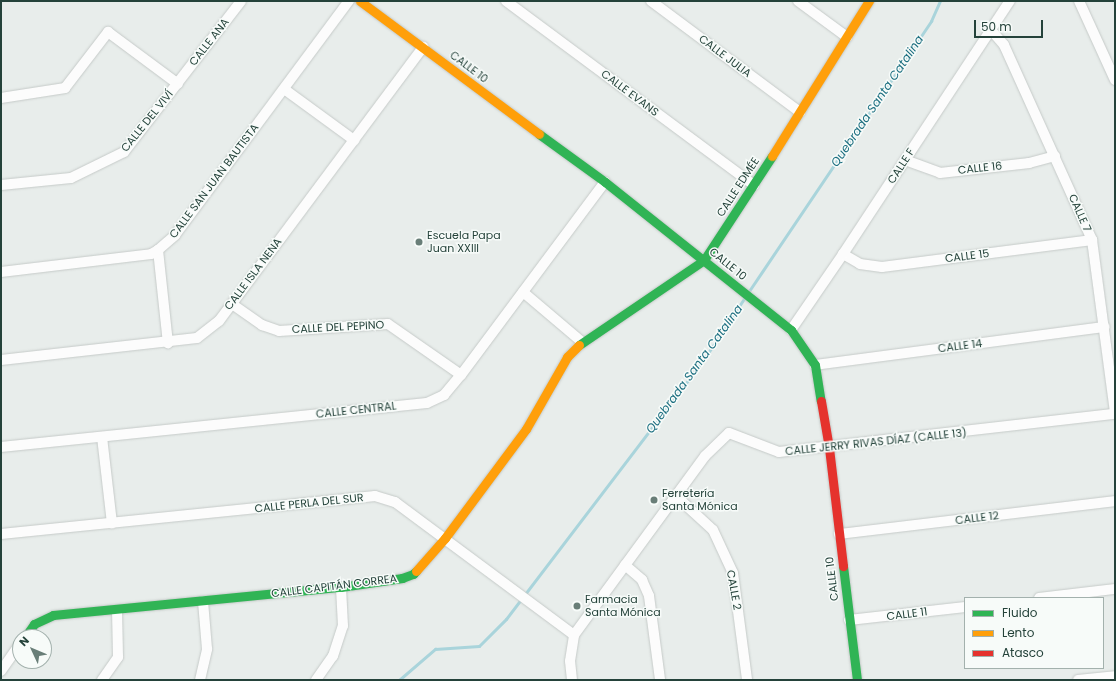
<!DOCTYPE html>
<html>
<head>
<meta charset="utf-8">
<style>
	body { margin:0 }
	#map { position:relative; width:1116px; height:681px; overflow:hidden; background:#e8edeb; font-family:Poppins,sans-serif }
	div>[style] { position:absolute }
	[style*='--x'] { left:calc(var(--x)*1px); top:calc(var(--y)*1px); width:calc(var(--w)*1px); rotate:calc(var(--a)*1deg) }
	.stream>* { height:3px; margin:-1.5px; padding:0 1.5px; transform-origin:1.5px; border-radius:1.5px; background:#a9d4db }
	.roads { filter:drop-shadow(0 0 1px #c5cac8) drop-shadow(0 0 1px #c5cac8) }
	.street>* { height:10px; margin:-5px; padding:0 5px; transform-origin:5px; border-radius:5px; background:#fcfcfc }
	.fast>* { height:9px; margin:-4.5px; padding:0 4.5px; transform-origin:4.5px; border-radius:4.5px; background:#30b455 }
	.slow>* { height:9px; margin:-4.5px; padding:0 4.5px; transform-origin:4.5px; border-radius:4.5px; background:#ff9f0a }
	.jam>* { height:9px; margin:-4.5px; padding:0 4.5px; transform-origin:4.5px; border-radius:4.5px; background:#e5322d }
	.dots>* { width:11px; height:11px; translate:-50% -50%; box-sizing:border-box; border:2px solid #f7fbf9; border-radius:50% }
	span { translate:-50% -50%; white-space:nowrap; text-align:center; line-height:1.15; -webkit-text-stroke:3px #f7fbf9; paint-order:stroke }
	.street-label { font-size:11px; color:#24423a }
	.poi-label { font-size:11px; color:#24423a }
	.left { translate:0 -50%; text-align:left }
	.water-label { font-size:12px; color:#1c6f80; font-style:italic }
	.frame { position:absolute; inset:0; border:2px solid #24423a; pointer-events:none }
	.legend { position:absolute; left:964px; top:597px; width:140px; height:72px; box-sizing:border-box; background:#f7fbf9; border:1px solid #a3b1ad; margin:0; padding:5px 7px; list-style:none; font-size:12px; color:#24423a }
	.legend li { display:flex; align-items:center; gap:8px; height:20px }
	.legend b { width:20px; border:1px solid #a3b1ad }
	.north { position:absolute; left:12px; top:629px; width:40px; height:40px; box-sizing:border-box; background:#f7fbf9; border:1px solid #a3b1ad; border-radius:50%; rotate:314deg; font-size:11px; font-weight:700; line-height:16px; text-align:center; color:#24423a }
	.north::after { content:''; display:block; margin:auto; width:14px; height:18px; background:#697e78; clip-path:polygon(50% 0,100% 100%,50% 72%,0 100%) }
	.scale { position:absolute; left:974px; top:20px; width:69px; height:18px; box-sizing:border-box; border:2px solid #24423a; border-top:0; padding-left:5px; font-size:12px; line-height:14px; white-space:nowrap; color:#24423a; -webkit-text-stroke:3px #f7fbf9; paint-order:stroke }
</style>
</head>
<body>
<div id="map">
	<div class="stream">
		<i style="--x:749;--y:291;--w:326;--a:-56"></i>
		<i style="--x:931;--y:21;--w:22;--a:-66"></i>
		<i style="--x:399;--y:680;--w:48;--a:-40.7"></i>
		<i style="--x:435;--y:649;--w:44;--a:-3.9"></i>
		<i style="--x:479;--y:646;--w:38;--a:-45"></i>
		<i style="--x:506;--y:619;--w:323;--a:-52.7"></i>
		<i style="--x:702;--y:362;--w:78;--a:-56.5"></i>
	</div>
	<div class="roads">
		<div class="street">
			<i style="--x:506;--y:1;--w:309;--a:36.6"></i>
			<i style="--x:651;--y:1;--w:186;--a:36.7"></i>
			<i style="--x:798;--y:1;--w:61;--a:36.3"></i>
			<i style="--x:1079;--y:1;--w:87;--a:65.5"></i>
			<i style="--x:991;--y:30;--w:20;--a:49"></i>
			<i style="--x:1004;--y:45;--w:214;--a:65.7"></i>
			<i style="--x:1092;--y:240;--w:175;--a:82.4"></i>
			<i style="--x:284;--y:89;--w:87;--a:36.1"></i>
			<i style="--x:1;--y:98;--w:65;--a:-8.9"></i>
			<i style="--x:65;--y:88;--w:71;--a:-52.5"></i>
			<i style="--x:108;--y:32;--w:87;--a:36.6"></i>
			<i style="--x:905;--y:160;--w:37;--a:20"></i>
			<i style="--x:940;--y:173;--w:90;--a:-6.4"></i>
			<i style="--x:1029;--y:163;--w:27;--a:-15"></i>
			<i style="--x:1;--y:185;--w:70;--a:-5.7"></i>
			<i style="--x:71;--y:178;--w:59;--a:-26.1"></i>
			<i style="--x:124;--y:152;--w:191;--a:-52.2"></i>
			<i style="--x:158;--y:250;--w:94;--a:83.9"></i>
			<i style="--x:843;--y:254;--w:20;--a:30"></i>
			<i style="--x:860;--y:264;--w:22;--a:8"></i>
			<i style="--x:882;--y:267;--w:212;--a:-7.3"></i>
			<i style="--x:1;--y:272;--w:151;--a:-6.8"></i>
			<i style="--x:151;--y:254;--w:8;--a:-30"></i>
			<i style="--x:158;--y:250;--w:23;--a:-41"></i>
			<i style="--x:175;--y:235;--w:292;--a:-53.4"></i>
			<i style="--x:523;--y:292;--w:77;--a:40.3"></i>
			<i style="--x:232;--y:304;--w:37;--a:35"></i>
			<i style="--x:262;--y:325;--w:18;--a:19"></i>
			<i style="--x:279;--y:331;--w:109;--a:-3.7"></i>
			<i style="--x:388;--y:324;--w:89;--a:34.9"></i>
			<i style="--x:791;--y:330;--w:92;--a:-55.6"></i>
			<i style="--x:843;--y:254;--w:303;--a:-56.6"></i>
			<i style="--x:1;--y:360;--w:197;--a:-6.4"></i>
			<i style="--x:197;--y:338;--w:28;--a:-38"></i>
			<i style="--x:219;--y:321;--w:342;--a:-53.3"></i>
			<i style="--x:815;--y:365;--w:292;--a:-7.5"></i>
			<i style="--x:102;--y:437;--w:87;--a:83.4"></i>
			<i style="--x:1;--y:447;--w:428;--a:-5.9"></i>
			<i style="--x:427;--y:403;--w:19;--a:-25"></i>
			<i style="--x:444;--y:395;--w:26;--a:-50"></i>
			<i style="--x:461;--y:375;--w:241;--a:-53.3"></i>
			<i style="--x:676;--y:496;--w:50;--a:42.6"></i>
			<i style="--x:713;--y:530;--w:47;--a:65.1"></i>
			<i style="--x:733;--y:573;--w:108;--a:82.5"></i>
			<i style="--x:1;--y:534;--w:376;--a:-5.8"></i>
			<i style="--x:375;--y:496;--w:21;--a:17"></i>
			<i style="--x:395;--y:502;--w:223;--a:36.6"></i>
			<i style="--x:839;--y:534;--w:278;--a:-6.8"></i>
			<i style="--x:625;--y:565;--w:23;--a:41"></i>
			<i style="--x:642;--y:580;--w:17;--a:66"></i>
			<i style="--x:649;--y:596;--w:85;--a:82.5"></i>
			<i style="--x:1039;--y:598;--w:77;--a:-6.8"></i>
			<i style="--x:849;--y:620;--w:117;--a:-6.4"></i>
			<i style="--x:1;--y:671;--w:33;--a:-55"></i>
			<i style="--x:102;--y:680;--w:28;--a:-55"></i>
			<i style="--x:118;--y:657;--w:47;--a:-91.2"></i>
			<i style="--x:200;--y:680;--w:32;--a:-77"></i>
			<i style="--x:207;--y:649;--w:48;--a:-94.8"></i>
			<i style="--x:316;--y:680;--w:29;--a:-55"></i>
			<i style="--x:333;--y:656;--w:32;--a:-72"></i>
			<i style="--x:343;--y:626;--w:39;--a:-93"></i>
			<i style="--x:572;--y:680;--w:19;--a:-96"></i>
			<i style="--x:570;--y:661;--w:26;--a:-81"></i>
			<i style="--x:574;--y:635;--w:222;--a:-53.8"></i>
			<i style="--x:705;--y:456;--w:33;--a:-44"></i>
			<i style="--x:729;--y:433;--w:53;--a:20.8"></i>
			<i style="--x:779;--y:452;--w:338;--a:-6.5"></i>
			<i style="--x:1078;--y:680;--w:37;--a:-6"></i>
		</div>
		<div class="fast">
			<i style="--x:539;--y:134;--w:82;--a:36"></i>
			<i style="--x:605;--y:182;--w:238;--a:38.5"></i>
			<i style="--x:791;--y:330;--w:42;--a:55.6"></i>
			<i style="--x:815;--y:365;--w:36;--a:81"></i>
			<i style="--x:579;--y:345;--w:151;--a:-34.2"></i>
			<i style="--x:704;--y:260;--w:124;--a:-56.8"></i>
			<i style="--x:843;--y:566;--w:115;--a:83"></i>
			<i style="--x:25;--y:637;--w:16;--a:-55"></i>
			<i style="--x:34;--y:624;--w:21;--a:-25"></i>
			<i style="--x:53;--y:615;--w:289;--a:-5.6"></i>
			<i style="--x:341;--y:587;--w:62;--a:-8.4"></i>
			<i style="--x:402;--y:578;--w:12;--a:-20"></i>
			<i style="--x:413;--y:574;--w:4;--a:-45"></i>
		</div>
		<div class="slow">
			<i style="--x:360;--y:1;--w:223;--a:36.6"></i>
			<i style="--x:772;--y:156;--w:183;--a:-58"></i>
			<i style="--x:416;--y:571;--w:44;--a:-48.7"></i>
			<i style="--x:445;--y:538;--w:136;--a:-53.4"></i>
			<i style="--x:526;--y:429;--w:83;--a:-60.3"></i>
			<i style="--x:567;--y:357;--w:17;--a:-45"></i>
		</div>
		<div class="jam">
			<i style="--x:821;--y:401;--w:48;--a:80.3"></i>
			<i style="--x:829;--y:448;--w:119;--a:83.2"></i>
		</div>
	</div>
	<div class="dots">
		<i style="left:419px;top:242px;background:#697e78"></i>
		<i style="left:654px;top:500px;background:#697e78"></i>
		<i style="left:577px;top:606px;background:#697e78"></i>
	</div>
	<div class="street-label">
		<span style="left:209px;top:42px;rotate:-52deg">CALLE ANA</span>
		<span style="left:725px;top:56px;rotate:37deg">CALLE JULIA</span>
		<span style="left:469px;top:67px;rotate:37deg">CALLE 10</span>
		<span style="left:630px;top:93px;rotate:37deg">CALLE EVANS</span>
		<span style="left:147px;top:121px;rotate:-51deg">CALLE DEL VIVÍ</span>
		<span style="left:901px;top:166px;rotate:-57deg">CALLE F</span>
		<span style="left:980px;top:168px;rotate:-6deg">CALLE 16</span>
		<span style="left:214px;top:181px;rotate:-53deg">CALLE SAN JUAN BAUTISTA</span>
		<span style="left:738px;top:187px;rotate:-57deg">CALLE EDMÉE</span>
		<span style="left:1080px;top:213px;rotate:66deg">CALLE 7</span>
		<span style="left:967px;top:256px;rotate:-7deg">CALLE 15</span>
		<span style="left:728px;top:264px;rotate:39deg">CALLE 10</span>
		<span style="left:253px;top:274px;rotate:-53deg">CALLE ISLA NENA</span>
		<span style="left:338px;top:327px;rotate:-3deg">CALLE DEL PEPINO</span>
		<span style="left:960px;top:346px;rotate:-7deg">CALLE 14</span>
		<span style="left:356px;top:410px;rotate:-6deg">CALLE CENTRAL</span>
		<span style="left:876px;top:442px;rotate:-6deg">CALLE JERRY RIVAS DÍAZ (CALLE 13)</span>
		<span style="left:309px;top:503px;rotate:-6deg">CALLE PERLA DEL SUR</span>
		<span style="left:977px;top:518px;rotate:-7deg">CALLE 12</span>
		<span style="left:832px;top:579px;rotate:-97deg">CALLE 10</span>
		<span style="left:334px;top:586px;rotate:-7deg">CALLE CAPITÁN CORREA</span>
		<span style="left:734px;top:590px;rotate:80deg">CALLE 2</span>
		<span style="left:907px;top:614px;rotate:-7deg">CALLE 11</span>
	</div>
	<div class="poi-label">
		<span class="left" style="left:427px;top:242px">Escuela Papa<br>Juan XXIII</span>
		<span class="left" style="left:662px;top:500px">Ferretería<br>Santa Mónica</span>
		<span class="left" style="left:585px;top:606px">Farmacia<br>Santa Mónica</span>
	</div>
	<div class="water-label">
		<span style="left:877px;top:101px;rotate:-56deg">Quebrada Santa Catalina</span>
		<span style="left:694px;top:369px;rotate:-54deg">Quebrada Santa Catalina</span>
	</div>
	<div class="frame"></div>
	<ul class="legend">
	<li><b style="height:5px;background:#30b455"></b>Fluido</li>
	<li><b style="height:5px;background:#ff9f0a"></b>Lento</li>
	<li><b style="height:5px;background:#e5322d"></b>Atasco</li>
	</ul>
	<div class="north">N</div>
	<div class="scale">50 m</div>
</div>
</body>
</html>
